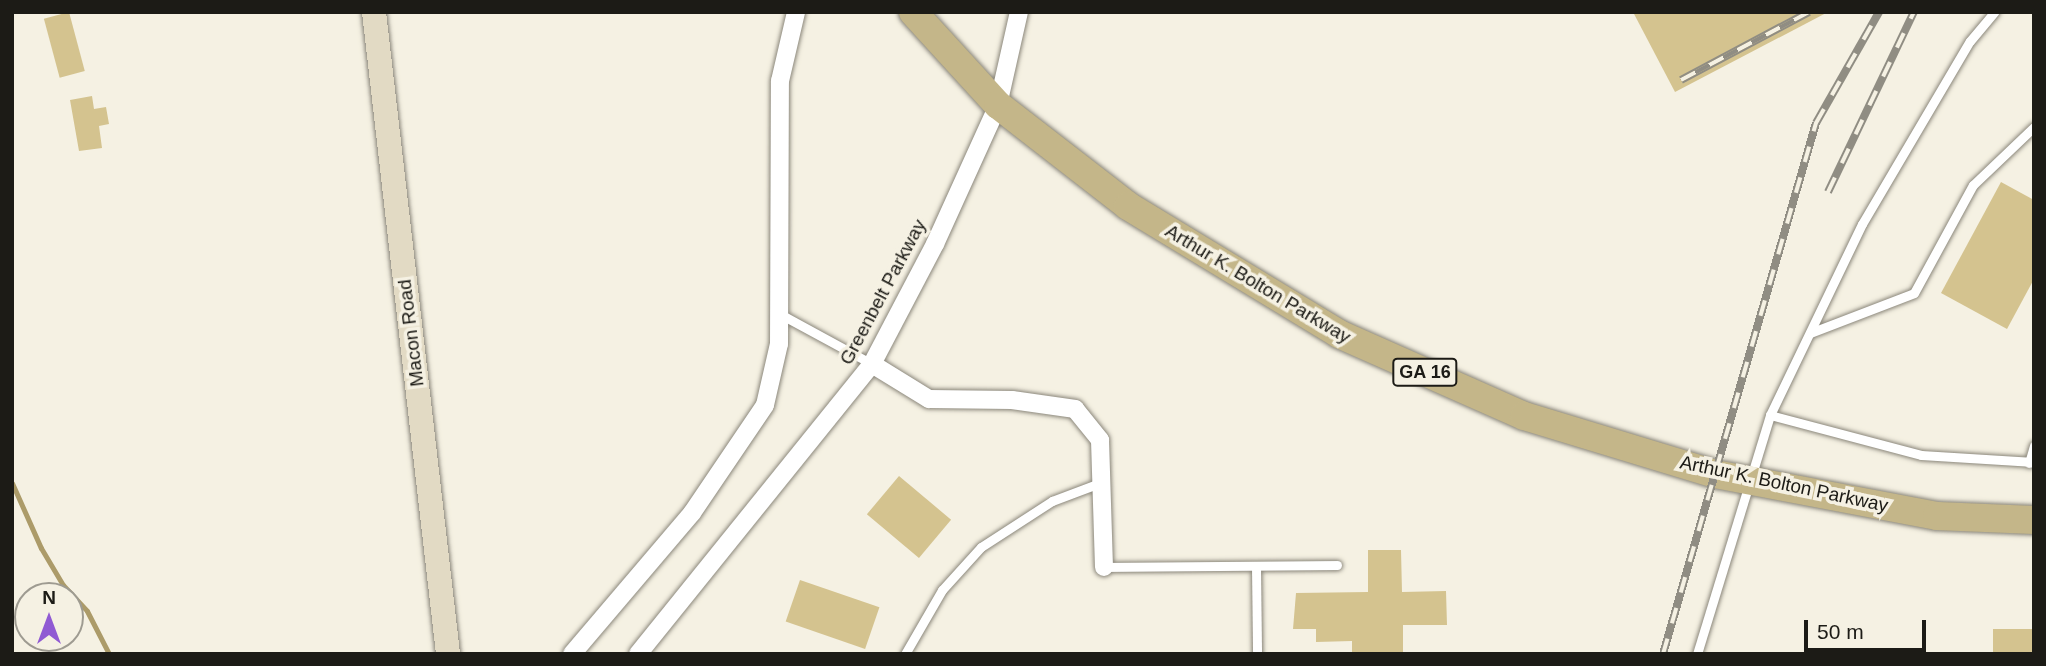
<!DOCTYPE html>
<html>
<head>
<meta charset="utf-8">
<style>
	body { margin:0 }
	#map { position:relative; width:2046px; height:666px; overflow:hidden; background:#f5f1e3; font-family:Arial,sans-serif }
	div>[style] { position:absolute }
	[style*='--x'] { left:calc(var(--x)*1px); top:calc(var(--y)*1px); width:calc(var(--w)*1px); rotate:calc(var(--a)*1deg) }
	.stream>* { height:5px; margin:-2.5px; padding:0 2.5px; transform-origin:2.5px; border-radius:2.5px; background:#ac9b69 }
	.building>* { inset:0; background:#d4c38f; transform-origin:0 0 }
	.roads { filter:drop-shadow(0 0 2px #8b877b) drop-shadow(0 0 2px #8b877b) }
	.lane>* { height:9px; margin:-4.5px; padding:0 4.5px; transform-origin:4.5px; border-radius:4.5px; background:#fff }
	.street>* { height:18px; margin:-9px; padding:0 9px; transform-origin:9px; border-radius:9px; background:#fff }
	.secondary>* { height:24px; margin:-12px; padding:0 12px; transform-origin:12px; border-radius:12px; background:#e2dac4 }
	.primary>* { height:28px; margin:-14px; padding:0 14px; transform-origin:14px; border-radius:14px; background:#c4b689 }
	.rail>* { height:8px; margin-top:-4px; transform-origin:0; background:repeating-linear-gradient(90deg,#f5f1e3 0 16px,#908d83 0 32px); box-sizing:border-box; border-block:2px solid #908d83 }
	span { translate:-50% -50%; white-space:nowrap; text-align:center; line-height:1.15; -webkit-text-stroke:7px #f5f1e3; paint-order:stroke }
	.shield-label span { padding:2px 5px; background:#f5f1e3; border:2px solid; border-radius:5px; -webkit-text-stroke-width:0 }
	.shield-label { font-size:18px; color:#1c1b16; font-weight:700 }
	.street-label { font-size:19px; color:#1c1b16 }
	.frame { position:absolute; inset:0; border:14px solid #1c1b16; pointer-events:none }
	.north { position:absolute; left:14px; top:582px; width:70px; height:70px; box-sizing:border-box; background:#f5f1e3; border:2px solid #9e9b91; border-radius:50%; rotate:0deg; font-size:19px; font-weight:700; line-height:28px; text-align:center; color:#1c1b16 }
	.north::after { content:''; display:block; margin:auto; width:24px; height:32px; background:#905ad3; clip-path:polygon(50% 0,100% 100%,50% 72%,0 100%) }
	.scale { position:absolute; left:1804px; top:620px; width:122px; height:32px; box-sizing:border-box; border:4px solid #1c1b16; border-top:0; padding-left:9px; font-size:21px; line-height:24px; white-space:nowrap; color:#1c1b16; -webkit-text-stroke:5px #f5f1e3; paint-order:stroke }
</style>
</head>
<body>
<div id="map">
	<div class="stream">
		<i style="--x:12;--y:483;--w:71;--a:66"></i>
		<i style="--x:41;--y:548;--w:43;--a:59.3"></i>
		<i style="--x:63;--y:585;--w:35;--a:47"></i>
		<i style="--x:87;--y:611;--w:48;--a:62.9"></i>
	</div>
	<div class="building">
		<i style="left:69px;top:12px;width:61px;height:26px;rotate:75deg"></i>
		<i style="clip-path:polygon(1633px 12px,1828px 12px,1675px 92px)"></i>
		<i style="clip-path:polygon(92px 96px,94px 109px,106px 107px,109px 124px,99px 126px,102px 148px,79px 151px,70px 100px)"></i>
		<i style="clip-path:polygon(2001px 182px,2034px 200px,2034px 279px,2007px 329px,1941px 293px)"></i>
		<i style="left:899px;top:476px;width:68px;height:50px;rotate:40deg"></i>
		<i style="clip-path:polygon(1368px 550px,1401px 550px,1402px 592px,1446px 591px,1447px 625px,1403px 625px,1403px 654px,1352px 654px,1352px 641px,1316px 642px,1316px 629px,1293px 629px,1296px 593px,1368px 592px)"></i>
		<i style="left:800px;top:580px;width:84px;height:44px;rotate:19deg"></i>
		<i style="left:1993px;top:629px;width:41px;height:25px"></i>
	</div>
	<div class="roads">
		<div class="lane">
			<i style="--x:780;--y:314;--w:105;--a:28.5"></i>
			<i style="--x:1810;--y:333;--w:111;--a:-21"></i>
			<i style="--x:1914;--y:293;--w:123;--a:-61.4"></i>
			<i style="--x:1973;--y:185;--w:84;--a:-43.6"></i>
			<i style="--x:1770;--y:415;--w:212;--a:-64.3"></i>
			<i style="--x:1862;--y:224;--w:212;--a:-59.5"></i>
			<i style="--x:1970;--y:41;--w:38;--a:-50"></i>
			<i style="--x:2029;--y:463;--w:18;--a:-74"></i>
			<i style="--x:1104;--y:567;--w:233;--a:-0.5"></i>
			<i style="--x:1256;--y:567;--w:87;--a:89.3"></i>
			<i style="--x:905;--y:654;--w:74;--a:-60"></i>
			<i style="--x:942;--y:590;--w:58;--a:-47.8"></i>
			<i style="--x:981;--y:547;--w:85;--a:-32.9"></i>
			<i style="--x:1052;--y:501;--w:51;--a:-20.6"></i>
			<i style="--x:1697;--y:654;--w:250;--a:-73"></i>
			<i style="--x:1770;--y:415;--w:156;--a:14.8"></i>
			<i style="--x:1921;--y:455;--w:113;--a:3.5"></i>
		</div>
		<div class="street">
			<i style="--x:872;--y:364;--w:67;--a:31.6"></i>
			<i style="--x:929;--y:399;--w:83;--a:0.7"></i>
			<i style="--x:1012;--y:400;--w:64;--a:8.1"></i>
			<i style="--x:1075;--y:409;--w:40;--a:51"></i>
			<i style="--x:1100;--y:440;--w:127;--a:88.2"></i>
			<i style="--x:572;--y:654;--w:185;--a:-49.6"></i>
			<i style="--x:692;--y:513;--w:130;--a:-55.9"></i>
			<i style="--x:765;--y:405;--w:63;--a:-77.1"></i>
			<i style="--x:779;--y:344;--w:263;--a:-89.8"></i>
			<i style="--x:780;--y:81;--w:71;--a:-76.9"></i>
			<i style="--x:638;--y:654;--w:373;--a:-51.1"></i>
			<i style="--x:872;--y:364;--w:136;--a:-62.3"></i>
			<i style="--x:935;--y:244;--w:153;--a:-65.6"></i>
			<i style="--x:998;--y:105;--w:95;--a:-77.3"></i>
		</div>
		<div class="secondary">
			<i style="--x:374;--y:12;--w:646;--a:83.42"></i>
		</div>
		<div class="primary">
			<i style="--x:913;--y:12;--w:126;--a:47.6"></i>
			<i style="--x:998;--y:105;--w:165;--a:37.8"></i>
			<i style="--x:1128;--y:206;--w:247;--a:31.2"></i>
			<i style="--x:1339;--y:334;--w:202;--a:23.9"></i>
			<i style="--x:1524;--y:416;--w:200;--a:16.9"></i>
			<i style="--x:1715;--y:474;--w:226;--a:10.7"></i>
			<i style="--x:1937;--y:516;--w:97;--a:2.4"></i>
		</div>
	</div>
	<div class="rail">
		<i style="--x:1681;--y:80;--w:145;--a:-28"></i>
		<i style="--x:1828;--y:192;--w:199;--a:-64.5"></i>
		<i style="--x:1663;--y:654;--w:553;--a:-73.93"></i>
		<i style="--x:1816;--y:123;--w:128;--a:-60.4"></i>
	</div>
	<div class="shield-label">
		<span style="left:1425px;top:372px">GA 16</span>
	</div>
	<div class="street-label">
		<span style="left:1258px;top:284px;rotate:31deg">Arthur K. Bolton Parkway</span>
		<span style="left:883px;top:292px;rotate:-62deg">Greenbelt Parkway</span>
		<span style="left:411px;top:333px;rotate:-97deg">Macon Road</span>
		<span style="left:1784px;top:484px;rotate:12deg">Arthur K. Bolton Parkway</span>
	</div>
	<div class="frame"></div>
	<div class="north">N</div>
	<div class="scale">50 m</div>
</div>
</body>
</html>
